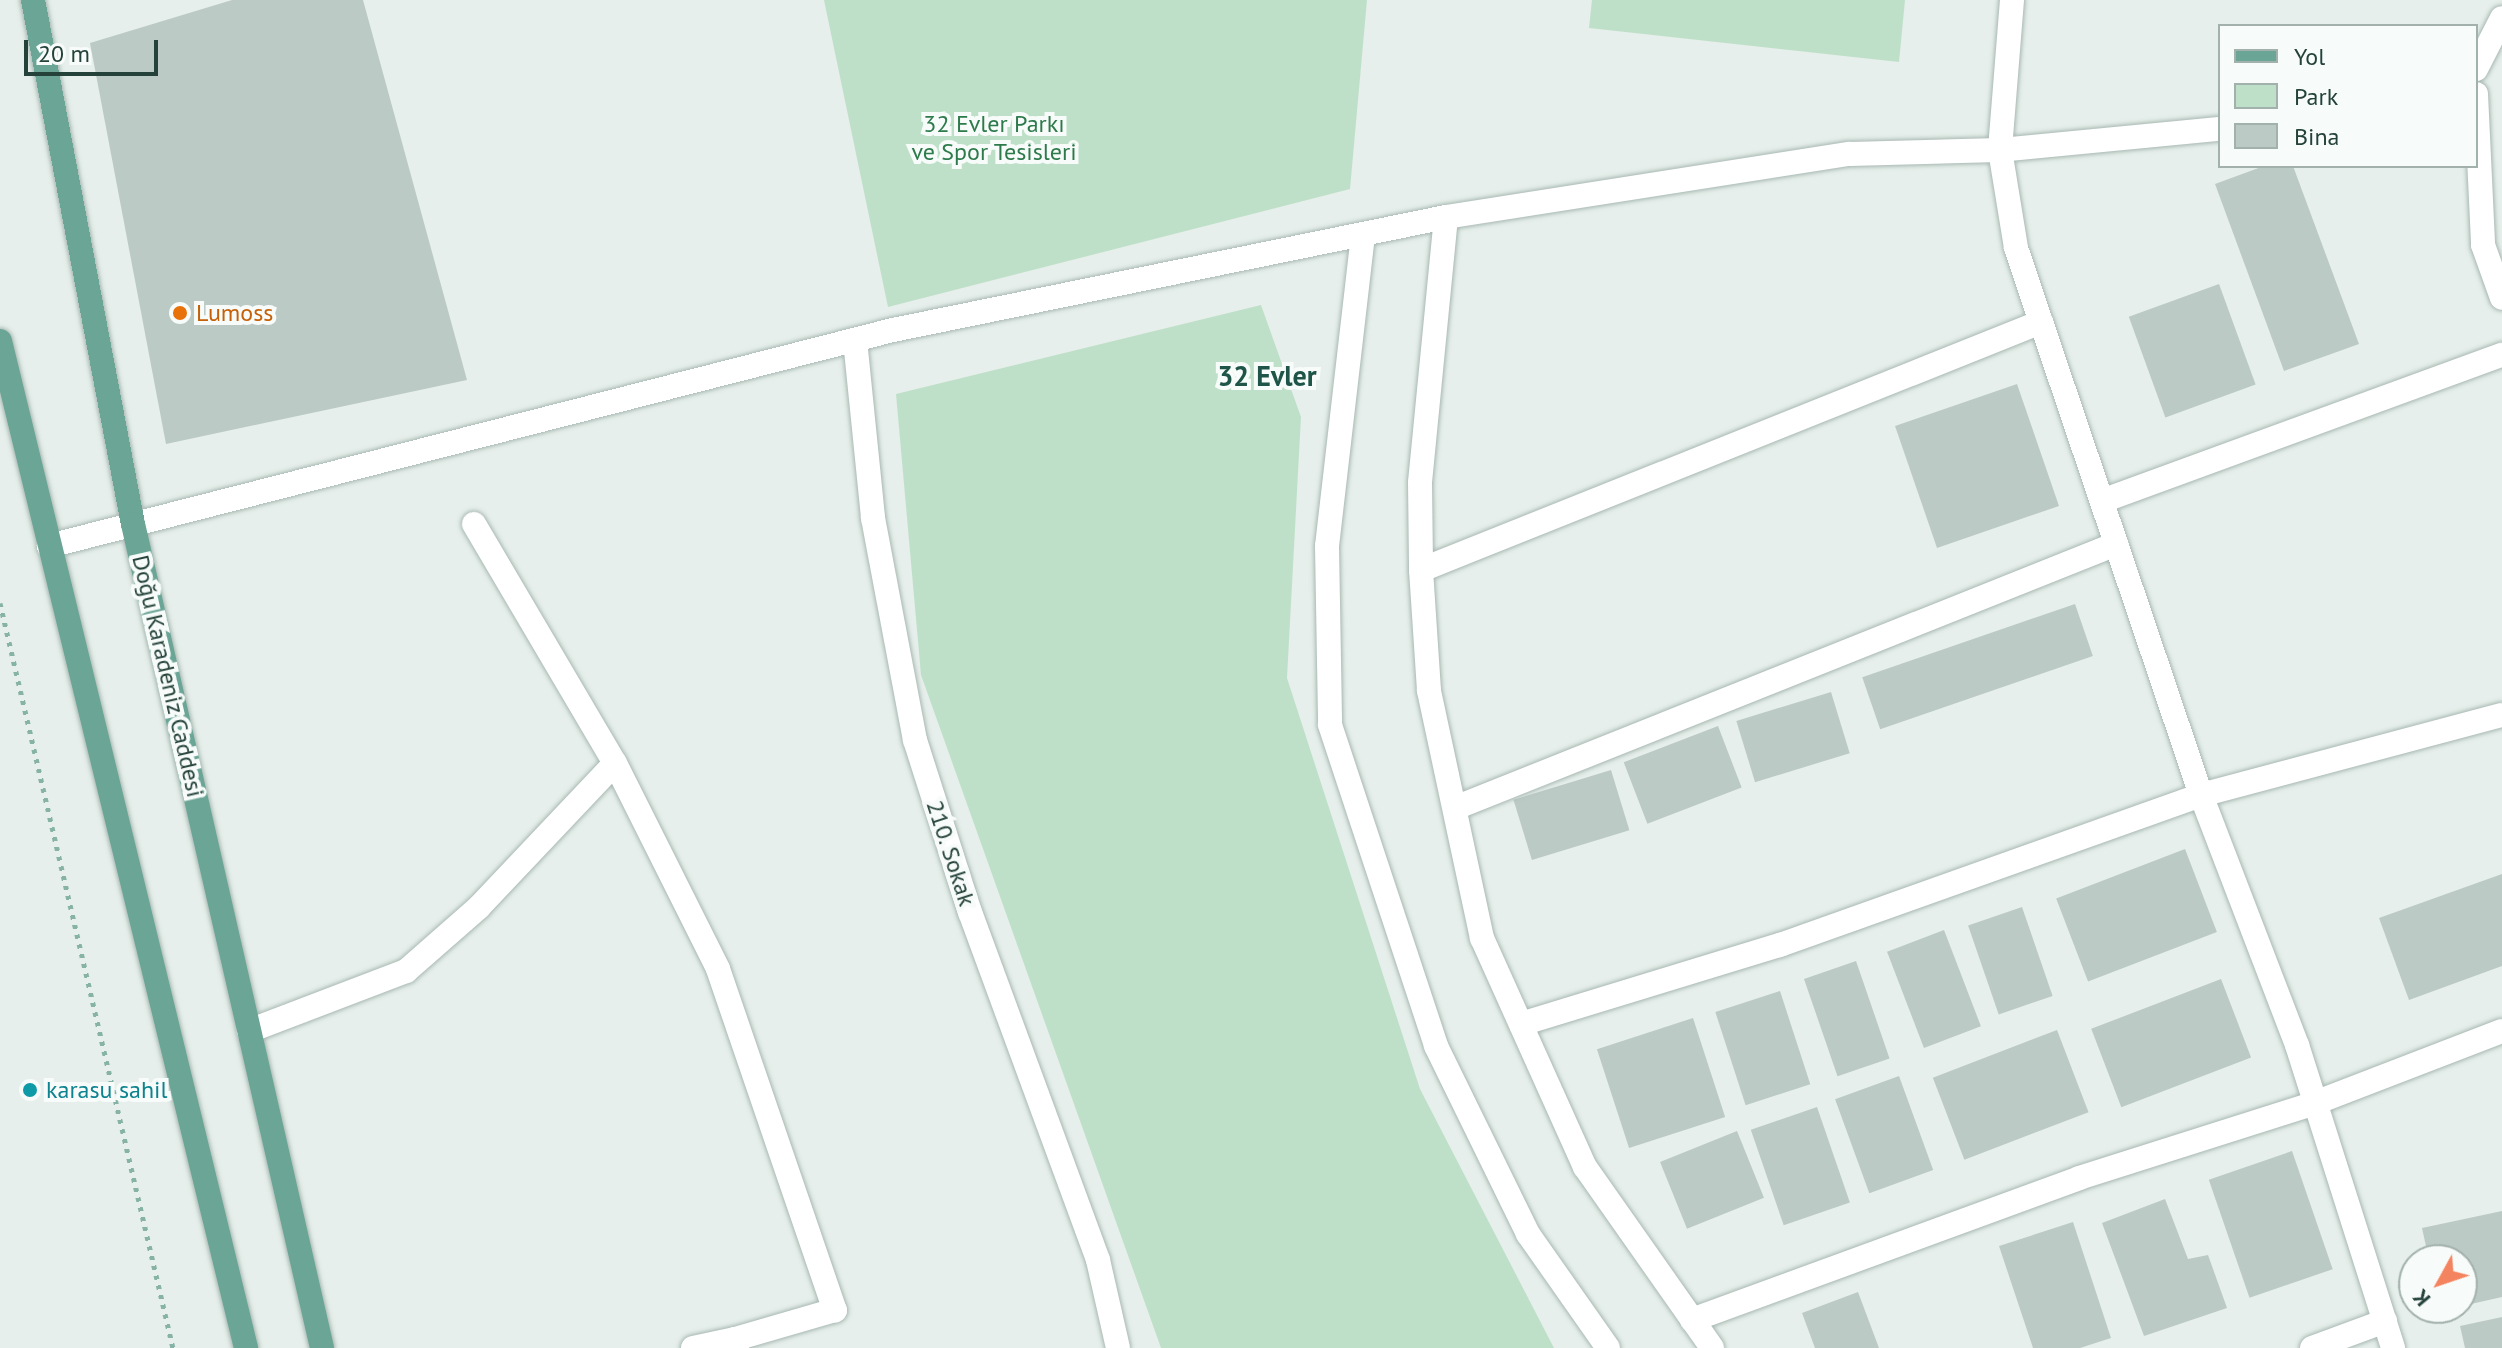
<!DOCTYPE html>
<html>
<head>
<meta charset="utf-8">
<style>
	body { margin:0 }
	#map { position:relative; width:2502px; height:1348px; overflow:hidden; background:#e6efeb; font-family:"PT Sans",sans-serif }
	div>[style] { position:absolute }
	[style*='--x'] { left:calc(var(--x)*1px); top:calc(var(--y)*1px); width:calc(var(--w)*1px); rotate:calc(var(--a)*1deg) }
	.green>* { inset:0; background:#bfe0c8 }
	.building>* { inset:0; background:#bbcac4; transform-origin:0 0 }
	.path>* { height:5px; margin-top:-2.5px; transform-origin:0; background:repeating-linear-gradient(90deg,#86b3a5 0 4px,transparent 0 10px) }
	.roads { filter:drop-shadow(0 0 2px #a8b8b2) drop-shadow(0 0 2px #a8b8b2) }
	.minor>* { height:24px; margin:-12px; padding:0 12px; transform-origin:12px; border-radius:12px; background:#fff }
	.secondary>* { height:24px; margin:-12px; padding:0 12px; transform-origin:12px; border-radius:12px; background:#fff }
	.primary>* { height:24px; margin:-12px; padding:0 12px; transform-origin:12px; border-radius:12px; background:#6aa596 }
	.dots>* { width:22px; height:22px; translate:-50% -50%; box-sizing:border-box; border:4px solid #f7fbf9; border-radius:50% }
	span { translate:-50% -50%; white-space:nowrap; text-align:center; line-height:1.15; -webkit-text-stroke:8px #f7fbf9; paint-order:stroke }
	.park-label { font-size:24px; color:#2d7a4b }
	.food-label { font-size:24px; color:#c56008 }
	.left { translate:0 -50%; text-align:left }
	.street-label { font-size:24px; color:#24423a }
	.culture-label { font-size:24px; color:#0d838f }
	.quarter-label { font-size:28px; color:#1f5548; font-weight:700 }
	.legend { position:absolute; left:2218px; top:24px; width:260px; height:144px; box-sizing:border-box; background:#f7fbf9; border:2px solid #a3b1ad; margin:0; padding:10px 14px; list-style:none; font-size:24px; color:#24423a }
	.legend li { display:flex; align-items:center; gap:16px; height:40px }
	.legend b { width:40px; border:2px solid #a3b1ad }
	.north { position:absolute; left:2398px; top:1244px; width:80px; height:80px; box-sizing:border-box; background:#f7fbf9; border:2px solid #a3b1ad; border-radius:50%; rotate:230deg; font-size:22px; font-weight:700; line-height:32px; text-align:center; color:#24423a }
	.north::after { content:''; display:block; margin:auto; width:28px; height:36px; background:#f4845f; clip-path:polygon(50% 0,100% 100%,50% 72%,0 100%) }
	.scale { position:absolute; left:24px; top:40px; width:134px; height:36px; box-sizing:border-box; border:4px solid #24423a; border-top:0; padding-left:10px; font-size:24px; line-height:28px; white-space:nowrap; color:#24423a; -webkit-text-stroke:6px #f7fbf9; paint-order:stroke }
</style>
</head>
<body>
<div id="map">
	<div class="green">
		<i style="clip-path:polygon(824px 0,1367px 0,1350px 189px,888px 307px)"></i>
		<i style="clip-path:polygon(1592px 0,1905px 0,1899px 62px,1589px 28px)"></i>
		<i style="clip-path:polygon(1261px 305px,1301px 417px,1287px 678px,1420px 1089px,1554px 1348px,1161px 1348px,921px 675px,896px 394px)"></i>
	</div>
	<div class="building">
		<i style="clip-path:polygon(232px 0,363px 0,467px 380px,166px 444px,90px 43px)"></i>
		<i style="clip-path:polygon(2264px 166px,2293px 166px,2359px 344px,2284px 371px,2215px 184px)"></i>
		<i style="left:2219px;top:284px;width:107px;height:96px;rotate:70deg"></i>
		<i style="left:2017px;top:384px;width:129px;height:129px;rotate:71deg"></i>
		<i style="left:2075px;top:604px;width:55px;height:225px;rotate:71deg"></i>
		<i style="left:1831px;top:692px;width:64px;height:99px;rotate:73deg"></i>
		<i style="left:1718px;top:726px;width:66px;height:101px;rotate:69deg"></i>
		<i style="left:1611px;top:770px;width:63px;height:102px;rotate:73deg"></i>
		<i style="left:2185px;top:849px;width:89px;height:138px;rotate:69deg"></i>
		<i style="clip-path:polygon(2502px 874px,2502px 966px,2409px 1000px,2379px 918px)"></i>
		<i style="left:2022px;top:907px;width:94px;height:57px;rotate:71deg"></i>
		<i style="left:1944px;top:930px;width:103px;height:61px;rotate:69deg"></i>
		<i style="left:1856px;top:961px;width:103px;height:55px;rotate:71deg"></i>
		<i style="left:2221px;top:979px;width:84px;height:139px;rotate:69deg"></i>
		<i style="left:1780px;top:991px;width:98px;height:68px;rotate:72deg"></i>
		<i style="left:1693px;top:1018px;width:104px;height:101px;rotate:72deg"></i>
		<i style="left:2057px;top:1030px;width:88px;height:133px;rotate:69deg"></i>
		<i style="left:1899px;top:1076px;width:100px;height:68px;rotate:70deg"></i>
		<i style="left:1817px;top:1107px;width:101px;height:70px;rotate:71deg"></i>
		<i style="left:1737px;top:1131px;width:72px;height:83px;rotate:68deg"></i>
		<i style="left:2292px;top:1151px;width:125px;height:88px;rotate:71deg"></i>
		<i style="clip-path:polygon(2165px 1199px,2188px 1259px,2208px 1255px,2227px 1308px,2144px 1336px,2102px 1223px)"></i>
		<i style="clip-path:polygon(2502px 1211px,2502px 1297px,2462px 1306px,2462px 1260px,2429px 1260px,2422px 1228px)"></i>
		<i style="clip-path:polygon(2073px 1222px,2111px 1338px,2080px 1348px,2033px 1348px,1999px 1246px)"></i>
		<i style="clip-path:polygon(1858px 1292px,1879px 1348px,1815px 1348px,1802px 1313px)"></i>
		<i style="clip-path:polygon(2502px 1317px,2502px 1348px,2465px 1348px,2460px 1326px)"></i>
	</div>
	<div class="path">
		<i style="--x:0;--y:603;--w:765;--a:76.93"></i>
	</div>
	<div class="roads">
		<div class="minor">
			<i style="--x:2012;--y:0;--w:150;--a:94.6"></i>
			<i style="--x:2000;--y:150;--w:99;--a:80.7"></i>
			<i style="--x:2016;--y:248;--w:577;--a:71.31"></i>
			<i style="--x:2201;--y:795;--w:268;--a:69"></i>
			<i style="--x:2297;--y:1045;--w:318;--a:72.4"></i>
			<i style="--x:2476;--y:69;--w:57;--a:-63"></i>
			<i style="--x:2476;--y:94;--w:151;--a:87.3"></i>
			<i style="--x:2483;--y:245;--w:56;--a:70.3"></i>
			<i style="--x:1446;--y:217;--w:409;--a:-8.9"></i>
			<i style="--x:1850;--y:154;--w:150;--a:-1.5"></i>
			<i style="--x:2000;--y:150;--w:221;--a:-5.5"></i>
			<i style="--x:855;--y:340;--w:179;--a:84.2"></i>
			<i style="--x:873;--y:518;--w:226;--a:79.3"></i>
			<i style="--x:915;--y:740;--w:181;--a:72.3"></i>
			<i style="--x:970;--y:912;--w:371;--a:69.8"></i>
			<i style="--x:1098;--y:1260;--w:90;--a:77.2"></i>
			<i style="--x:2102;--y:501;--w:426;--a:-20.1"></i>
			<i style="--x:474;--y:524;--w:277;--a:59.5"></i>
			<i style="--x:1421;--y:570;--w:668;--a:-21.8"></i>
			<i style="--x:1455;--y:808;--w:712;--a:-21.77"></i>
			<i style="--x:1521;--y:1024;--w:271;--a:-17"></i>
			<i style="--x:1780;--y:945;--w:447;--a:-19.6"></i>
			<i style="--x:2201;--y:795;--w:311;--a:-14.9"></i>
			<i style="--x:249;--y:1031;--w:168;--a:-20.9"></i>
			<i style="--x:406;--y:971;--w:96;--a:-41.2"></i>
			<i style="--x:478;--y:908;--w:199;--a:-46.6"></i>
			<i style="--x:615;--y:763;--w:230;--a:63.4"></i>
			<i style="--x:718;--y:969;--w:361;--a:71.1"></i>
			<i style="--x:835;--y:1310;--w:104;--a:163.8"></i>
			<i style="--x:735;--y:1339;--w:9;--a:77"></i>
			<i style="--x:1692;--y:1320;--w:412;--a:-20.1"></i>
			<i style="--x:2079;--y:1178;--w:248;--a:-17.6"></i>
			<i style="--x:2315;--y:1103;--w:200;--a:-21.1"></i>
			<i style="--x:693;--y:1348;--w:43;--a:-12.1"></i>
			<i style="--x:2312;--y:1348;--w:78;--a:-20.3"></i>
		</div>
		<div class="secondary">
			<i style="--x:1363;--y:235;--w:313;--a:96.6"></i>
			<i style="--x:1327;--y:546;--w:179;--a:89"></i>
			<i style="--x:1330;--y:725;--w:338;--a:71.7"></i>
			<i style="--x:1436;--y:1046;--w:209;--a:63.9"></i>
			<i style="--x:1528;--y:1234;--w:139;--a:54.9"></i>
			<i style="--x:49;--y:546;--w:871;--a:-14.36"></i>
			<i style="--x:893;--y:330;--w:564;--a:-11.55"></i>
			<i style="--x:1446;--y:217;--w:267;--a:95.6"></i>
			<i style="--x:1420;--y:483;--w:87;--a:89.3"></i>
			<i style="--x:1421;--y:570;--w:121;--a:86.2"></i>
			<i style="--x:1429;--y:691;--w:253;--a:77.9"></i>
			<i style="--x:1482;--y:938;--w:251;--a:65.8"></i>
			<i style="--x:1585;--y:1167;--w:221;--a:54.9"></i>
		</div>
		<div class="primary">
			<i style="--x:33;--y:0;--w:533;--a:79.2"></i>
			<i style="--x:133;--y:524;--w:845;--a:77.08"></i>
			<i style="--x:0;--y:341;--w:1037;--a:76.27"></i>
		</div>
	</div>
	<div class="dots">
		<i style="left:180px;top:313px;background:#e8710a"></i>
		<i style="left:30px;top:1090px;background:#0f9aa8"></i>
	</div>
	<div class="park-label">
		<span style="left:994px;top:138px">32 Evler Parkı<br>ve Spor Tesisleri</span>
	</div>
	<div class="food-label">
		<span class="left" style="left:196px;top:313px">Lumoss</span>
	</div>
	<div class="street-label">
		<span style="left:168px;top:676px;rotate:77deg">Doğu Karadeniz Caddesi</span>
		<span style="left:951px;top:853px;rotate:72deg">210. Sokak</span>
	</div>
	<div class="culture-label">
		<span class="left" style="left:46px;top:1090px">karasu sahil</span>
	</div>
	<div class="quarter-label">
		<span style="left:1267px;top:376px">32 Evler</span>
	</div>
	<ul class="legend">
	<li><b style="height:10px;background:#6aa596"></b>Yol</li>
	<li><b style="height:22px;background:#bfe0c8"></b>Park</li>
	<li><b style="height:22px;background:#bbcac4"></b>Bina</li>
	</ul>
	<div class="north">K</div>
	<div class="scale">20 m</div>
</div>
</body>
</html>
